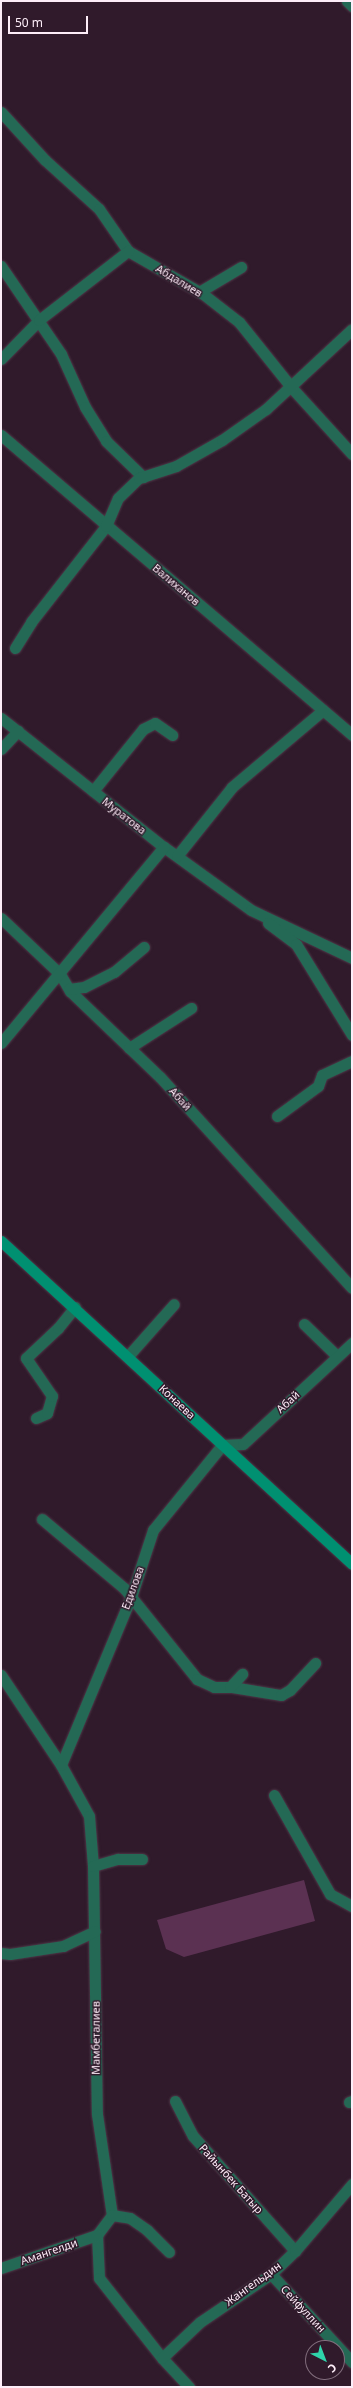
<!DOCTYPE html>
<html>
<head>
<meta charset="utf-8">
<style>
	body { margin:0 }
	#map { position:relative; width:353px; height:2388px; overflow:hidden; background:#301a2b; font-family:"Noto Sans",sans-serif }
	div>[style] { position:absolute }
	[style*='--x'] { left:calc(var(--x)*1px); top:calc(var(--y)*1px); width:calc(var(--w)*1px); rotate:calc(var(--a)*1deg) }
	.green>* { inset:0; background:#5b3152 }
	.roads { filter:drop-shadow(0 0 1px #4d3848) drop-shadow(0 0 1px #4d3848) }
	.minor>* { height:11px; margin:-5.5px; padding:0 5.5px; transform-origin:5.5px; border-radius:5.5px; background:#246955 }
	.secondary>* { height:11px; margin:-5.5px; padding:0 5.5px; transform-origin:5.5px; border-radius:5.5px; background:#009071 }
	span { translate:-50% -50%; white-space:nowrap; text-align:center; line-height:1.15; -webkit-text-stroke:3px #301a2b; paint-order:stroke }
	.street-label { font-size:11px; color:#fdedf8 }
	.frame { position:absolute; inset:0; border:2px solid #fdedf8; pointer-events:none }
	.north { position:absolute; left:305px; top:2340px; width:40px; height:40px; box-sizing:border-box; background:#301a2b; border:1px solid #826e7d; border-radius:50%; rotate:138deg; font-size:11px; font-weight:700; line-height:16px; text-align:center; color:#fdedf8 }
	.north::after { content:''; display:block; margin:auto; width:14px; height:18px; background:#2fd4aa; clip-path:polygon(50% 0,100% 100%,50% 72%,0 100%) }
	.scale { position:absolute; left:8px; top:16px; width:80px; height:18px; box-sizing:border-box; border:2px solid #fdedf8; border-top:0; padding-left:5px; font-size:12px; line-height:14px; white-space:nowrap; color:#fdedf8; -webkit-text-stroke:3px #301a2b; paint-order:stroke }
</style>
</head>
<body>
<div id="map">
	<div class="green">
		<i style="clip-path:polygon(304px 1880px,315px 1921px,184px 1957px,166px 1949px,157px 1920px)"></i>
	</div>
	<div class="roads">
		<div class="minor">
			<i style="--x:347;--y:1;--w:7;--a:45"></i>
			<i style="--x:1;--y:112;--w:65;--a:47.5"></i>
			<i style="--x:45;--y:160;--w:73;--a:42.2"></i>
			<i style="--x:99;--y:209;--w:51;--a:55.4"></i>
			<i style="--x:128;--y:251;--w:86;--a:29.8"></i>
			<i style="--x:203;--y:294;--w:46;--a:37.9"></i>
			<i style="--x:239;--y:322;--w:83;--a:51.3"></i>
			<i style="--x:291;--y:387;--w:91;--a:47.7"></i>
			<i style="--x:1;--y:266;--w:107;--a:55.7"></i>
			<i style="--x:61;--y:354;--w:58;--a:65.6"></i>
			<i style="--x:85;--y:407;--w:40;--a:58"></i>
			<i style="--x:106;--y:441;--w:52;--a:44.2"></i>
			<i style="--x:199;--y:292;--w:49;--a:-30.8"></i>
			<i style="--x:1;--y:359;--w:54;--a:-45.7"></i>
			<i style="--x:39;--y:320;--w:113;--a:-37.8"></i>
			<i style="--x:1;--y:435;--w:462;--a:40.5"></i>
			<i style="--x:15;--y:648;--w:31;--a:-58"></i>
			<i style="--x:31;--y:622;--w:122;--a:-52"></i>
			<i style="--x:106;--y:526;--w:30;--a:-67"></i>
			<i style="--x:118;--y:498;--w:29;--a:-44"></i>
			<i style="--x:139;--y:478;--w:39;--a:-18"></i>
			<i style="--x:176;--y:466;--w:53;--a:-29.5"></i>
			<i style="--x:222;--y:440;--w:54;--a:-35.2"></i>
			<i style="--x:266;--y:409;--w:117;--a:-42.9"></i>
			<i style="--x:1;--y:718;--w:208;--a:38.4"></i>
			<i style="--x:164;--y:847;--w:107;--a:35.9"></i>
			<i style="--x:251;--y:910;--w:112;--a:25.4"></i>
			<i style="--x:1;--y:749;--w:25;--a:-47"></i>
			<i style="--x:93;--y:791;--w:80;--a:-51.1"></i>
			<i style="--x:143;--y:729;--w:13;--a:-27"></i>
			<i style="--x:155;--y:723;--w:21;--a:35"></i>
			<i style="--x:177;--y:856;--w:88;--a:-51.4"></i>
			<i style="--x:232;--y:787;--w:119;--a:-40.2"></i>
			<i style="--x:1;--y:918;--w:81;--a:43.5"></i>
			<i style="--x:60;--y:974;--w:20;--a:60"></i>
			<i style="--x:70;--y:991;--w:124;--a:43.7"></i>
			<i style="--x:160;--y:1077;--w:285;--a:47.7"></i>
			<i style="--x:268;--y:923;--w:35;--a:37"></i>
			<i style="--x:296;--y:944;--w:107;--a:58.4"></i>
			<i style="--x:69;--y:989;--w:15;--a:-8"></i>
			<i style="--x:84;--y:987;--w:34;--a:-27"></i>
			<i style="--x:114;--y:972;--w:39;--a:-40"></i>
			<i style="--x:1;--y:1043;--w:255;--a:-50.3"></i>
			<i style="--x:129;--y:1048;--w:74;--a:-32.8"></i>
			<i style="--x:277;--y:1116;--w:51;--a:-36.2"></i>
			<i style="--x:318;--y:1086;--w:12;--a:-70"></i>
			<i style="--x:322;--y:1075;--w:33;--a:-25"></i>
			<i style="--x:304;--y:1324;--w:46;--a:44.1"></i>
			<i style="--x:128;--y:1356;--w:69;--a:-48.5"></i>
			<i style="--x:36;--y:1418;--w:12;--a:-24"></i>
			<i style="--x:47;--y:1413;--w:18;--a:-74"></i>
			<i style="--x:52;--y:1396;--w:46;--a:-124.4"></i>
			<i style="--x:26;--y:1358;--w:44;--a:-43.2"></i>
			<i style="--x:58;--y:1328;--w:27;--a:-51"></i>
			<i style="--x:42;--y:1519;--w:107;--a:40.1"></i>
			<i style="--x:124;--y:1588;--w:117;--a:51.3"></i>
			<i style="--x:197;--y:1679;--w:19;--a:25"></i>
			<i style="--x:214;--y:1687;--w:18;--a:0"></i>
			<i style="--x:232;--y:1687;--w:50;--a:9.3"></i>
			<i style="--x:281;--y:1695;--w:10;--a:-29"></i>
			<i style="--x:290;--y:1690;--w:37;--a:-47"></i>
			<i style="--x:1;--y:1675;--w:108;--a:56.3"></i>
			<i style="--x:61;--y:1765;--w:58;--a:61.2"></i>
			<i style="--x:89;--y:1816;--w:50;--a:85.4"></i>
			<i style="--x:93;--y:1866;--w:248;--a:89.1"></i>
			<i style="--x:97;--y:2114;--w:102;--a:81.6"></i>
			<i style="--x:112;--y:2215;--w:25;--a:127"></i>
			<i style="--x:97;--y:2235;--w:43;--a:87.3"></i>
			<i style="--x:99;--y:2278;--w:102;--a:51.8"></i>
			<i style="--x:162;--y:2358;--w:40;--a:47"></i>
			<i style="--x:230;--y:1687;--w:18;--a:-47"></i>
			<i style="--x:61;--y:1765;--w:182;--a:-67.4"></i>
			<i style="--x:131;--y:1597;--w:71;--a:-71.8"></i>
			<i style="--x:153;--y:1530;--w:109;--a:-50.9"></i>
			<i style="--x:222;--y:1445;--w:21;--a:-3"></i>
			<i style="--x:243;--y:1444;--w:149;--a:-42.8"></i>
			<i style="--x:274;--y:1795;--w:114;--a:60.5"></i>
			<i style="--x:330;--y:1894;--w:25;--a:29"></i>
			<i style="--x:93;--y:1866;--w:26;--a:-16"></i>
			<i style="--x:118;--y:1859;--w:24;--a:0"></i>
			<i style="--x:1;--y:1953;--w:9;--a:6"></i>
			<i style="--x:10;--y:1954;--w:54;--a:-8.6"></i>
			<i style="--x:63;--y:1946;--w:35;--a:-25"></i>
			<i style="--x:175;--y:2101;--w:39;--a:63"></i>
			<i style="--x:193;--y:2136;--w:154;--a:48.4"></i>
			<i style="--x:349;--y:2102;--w:3;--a:-18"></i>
			<i style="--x:112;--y:2215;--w:18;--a:9"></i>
			<i style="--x:130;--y:2218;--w:21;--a:35"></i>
			<i style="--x:147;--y:2230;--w:31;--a:45"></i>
			<i style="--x:1;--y:2268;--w:102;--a:-19"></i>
			<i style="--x:271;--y:2274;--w:120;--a:47.4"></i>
			<i style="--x:162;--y:2358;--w:52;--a:-43.5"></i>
			<i style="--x:200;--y:2322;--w:86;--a:-34.1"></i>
			<i style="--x:271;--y:2274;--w:33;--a:-44"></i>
			<i style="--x:295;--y:2251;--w:88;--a:-49.6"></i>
		</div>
		<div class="secondary">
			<i style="--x:1;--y:1241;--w:477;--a:42.6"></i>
		</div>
	</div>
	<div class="street-label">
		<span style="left:179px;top:281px;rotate:31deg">Абдалиев</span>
		<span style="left:176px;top:585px;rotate:40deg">Валиханов</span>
		<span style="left:124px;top:816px;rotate:38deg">Муратова</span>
		<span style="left:180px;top:1099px;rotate:48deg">Абай</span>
		<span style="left:177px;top:1402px;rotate:43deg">Конаева</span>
		<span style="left:288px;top:1402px;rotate:-43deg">Абай</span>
		<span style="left:133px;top:1588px;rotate:-70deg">Едилова</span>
		<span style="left:96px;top:2038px;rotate:-90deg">Мамбеталиев</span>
		<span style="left:231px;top:2179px;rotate:48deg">Райынбек Батыр</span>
		<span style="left:49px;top:2252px;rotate:-19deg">Амангелди</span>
		<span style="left:253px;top:2284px;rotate:-36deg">Жангельдин</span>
		<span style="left:303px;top:2309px;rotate:47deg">Сейфуллин</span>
	</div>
	<div class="frame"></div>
	<div class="north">С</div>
	<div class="scale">50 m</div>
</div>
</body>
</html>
